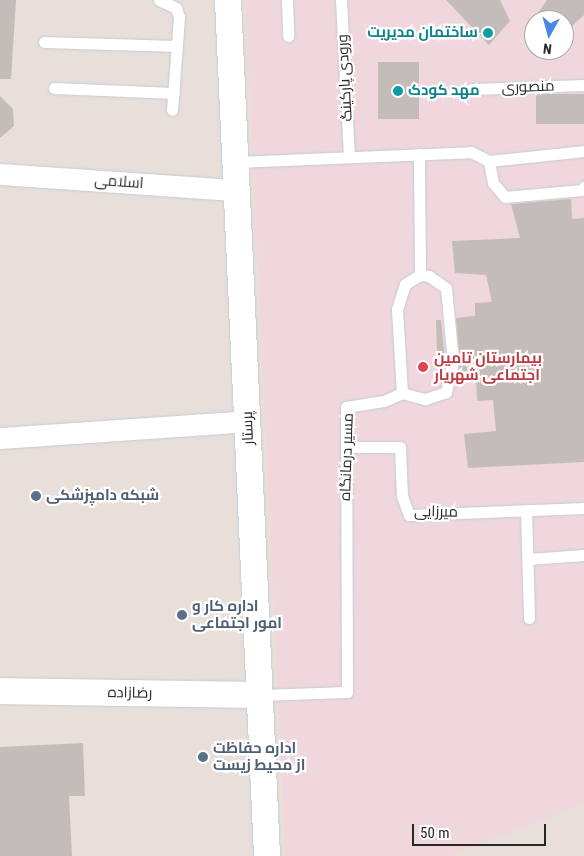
<!DOCTYPE html>
<html>
<head>
<meta charset="utf-8">
<style>
	body { margin:0 }
	#map { position:relative; width:584px; height:856px; overflow:hidden; background:#e8dfda; font-family:"Roboto Condensed",Cairo,sans-serif }
	div>[style] { position:absolute }
	[style*='--x'] { left:calc(var(--x)*1px); top:calc(var(--y)*1px); width:calc(var(--w)*1px); rotate:calc(var(--a)*1deg) }
	.medical>* { inset:0; background:#efd7dd }
	.building>* { inset:0; background:#c4bcb9; transform-origin:0 0 }
	.roads { filter:drop-shadow(0 0 1px #c5cbd4) drop-shadow(0 0 1px #c5cbd4) }
	.service>* { height:11px; margin:-5.5px; padding:0 5.5px; transform-origin:5.5px; border-radius:5.5px; background:#fff }
	.minor>* { height:21px; margin:-10.5px; padding:0 10.5px; transform-origin:10.5px; border-radius:10.5px; background:#fff }
	.tertiary>* { height:26px; margin:-13px; padding:0 13px; transform-origin:13px; border-radius:13px; background:#fff }
	.dots>* { width:14px; height:14px; translate:-50% -50%; box-sizing:border-box; border:2px solid #fff; border-radius:50% }
	span { translate:-50% -50%; white-space:nowrap; text-align:center; line-height:1.15; -webkit-text-stroke:4.5px #fff; paint-order:stroke }
	.culture-label { font-size:15px; color:#0d838f; font-weight:700 }
	.right { translate:-100% -50%; text-align:right }
	.left { translate:0 -50%; text-align:left }
	.street-label { font-size:15px; color:#272727 }
	.health-label { font-size:15px; color:#be3a42; font-weight:700 }
	.service-label { font-size:15px; color:#4e5e75; font-weight:700 }
	.north { position:absolute; left:524px; top:10px; width:50px; height:50px; box-sizing:border-box; background:#fff; border:1px solid #a9a9a9; border-radius:50%; rotate:187deg; font-size:14px; font-weight:700; line-height:20px; text-align:center; color:#272727 }
	.north::after { content:''; display:block; margin:auto; width:18px; height:22px; background:#4786e8; clip-path:polygon(50% 0,100% 100%,50% 72%,0 100%) }
	.scale { position:absolute; left:412px; top:824px; width:134px; height:22px; box-sizing:border-box; border:2px solid #272727; border-top:0; padding-left:6px; font-size:15px; line-height:18px; white-space:nowrap; color:#272727; -webkit-text-stroke:4px #fff; paint-order:stroke }
</style>
</head>
<body>
<div id="map">
	<div class="medical">
		<i style="clip-path:polygon(evenodd,245px 0,584px 0,584px 804px,450px 856px,285px 856px,245px 0,534px 20px,564px 20px,564px 50px,534px 50px,534px 20px)"></i>
	</div>
	<div class="building">
		<i style="clip-path:polygon(0 0,16px 0,11px 79px,0 79px)"></i>
		<i style="clip-path:polygon(446px 0,500px 0,510px 21px,489px 45px)"></i>
		<i style="clip-path:polygon(547px 0,584px 0,584px 15px,564px 33px,564px 20px,533px 20px)"></i>
		<i style="left:378px;top:62px;width:41px;height:57px"></i>
		<i style="left:584px;top:94px;width:30px;height:48px;rotate:90deg"></i>
		<i style="clip-path:polygon(0 96px,13px 109px,14px 126px,0 138px)"></i>
		<i style="clip-path:polygon(571px 199px,572px 219px,584px 218px,584px 462px,468px 468px,464px 434px,496px 431px,493px 400px,477px 401px,476px 377px,457px 379px,460px 362px,456px 318px,475px 316px,475px 303px,492px 302px,486px 275px,455px 273px,452px 241px,520px 238px,511px 204px)"></i>
		<i style="clip-path:polygon(436px 320px,441px 320px,445px 361px,441px 381px,438px 381px)"></i>
		<i style="clip-path:polygon(83px 743px,85px 796px,69px 796px,72px 856px,0 856px,0 747px)"></i>
	</div>
	<div class="roads">
		<div class="service">
			<i style="--x:159;--y:0;--w:19;--a:25"></i>
			<i style="--x:176;--y:8;--w:9;--a:72"></i>
			<i style="--x:179;--y:17;--w:93;--a:94.3"></i>
			<i style="--x:287;--y:0;--w:36;--a:88"></i>
			<i style="--x:341;--y:0;--w:157;--a:87.1"></i>
			<i style="--x:44;--y:42;--w:133;--a:1.7"></i>
			<i style="--x:54;--y:88;--w:120;--a:2.4"></i>
			<i style="--x:471;--y:89;--w:113;--a:-2"></i>
			<i style="--x:489;--y:161;--w:22;--a:80"></i>
			<i style="--x:493;--y:183;--w:18;--a:49"></i>
			<i style="--x:505;--y:197;--w:77;--a:-5.2"></i>
			<i style="--x:582;--y:190;--w:4;--a:-56"></i>
			<i style="--x:236;--y:162;--w:235;--a:-2.4"></i>
			<i style="--x:471;--y:152;--w:20;--a:27"></i>
			<i style="--x:489;--y:161;--w:96;--a:-6"></i>
			<i style="--x:402;--y:393;--w:24;--a:15"></i>
			<i style="--x:425;--y:399;--w:22;--a:-18"></i>
			<i style="--x:446;--y:392;--w:31;--a:-77"></i>
			<i style="--x:453;--y:362;--w:74;--a:-95.4"></i>
			<i style="--x:446;--y:288;--w:21;--a:-145"></i>
			<i style="--x:429;--y:276;--w:9;--a:-174"></i>
			<i style="--x:346;--y:447;--w:54;--a:0"></i>
			<i style="--x:400;--y:447;--w:49;--a:87.7"></i>
			<i style="--x:402;--y:496;--w:20;--a:70"></i>
			<i style="--x:409;--y:515;--w:175;--a:-2.3"></i>
			<i style="--x:526;--y:510;--w:108;--a:88.4"></i>
			<i style="--x:528;--y:559;--w:56;--a:-4.1"></i>
			<i style="--x:260;--y:695;--w:87;--a:-2"></i>
			<i style="--x:347;--y:692;--w:285;--a:-90.2"></i>
			<i style="--x:346;--y:407;--w:38;--a:-9"></i>
			<i style="--x:384;--y:401;--w:20;--a:-24"></i>
			<i style="--x:402;--y:393;--w:84;--a:-93.4"></i>
			<i style="--x:397;--y:309;--w:26;--a:-72"></i>
			<i style="--x:405;--y:284;--w:17;--a:-31"></i>
			<i style="--x:420;--y:275;--w:121;--a:-90.5"></i>
		</div>
		<div class="minor">
			<i style="--x:0;--y:174;--w:238;--a:3.9"></i>
			<i style="--x:0;--y:438;--w:248;--a:-3.9"></i>
		</div>
		<div class="tertiary">
			<i style="--x:228;--y:0;--w:857;--a:87.39"></i>
			<i style="--x:0;--y:691;--w:260;--a:0.9"></i>
		</div>
	</div>
	<div class="dots">
		<i style="left:488px;top:33px;background:#0f9aa8"></i>
		<i style="left:398px;top:91px;background:#0f9aa8"></i>
		<i style="left:423px;top:367px;background:#e0444e"></i>
		<i style="left:36px;top:496px;background:#5c6f8a"></i>
		<i style="left:182px;top:615px;background:#5c6f8a"></i>
		<i style="left:203px;top:757px;background:#5c6f8a"></i>
	</div>
	<div class="culture-label">
		<span class="right" style="left:478px;top:33px">ساختمان مدیریت</span>
		<span class="left" style="left:408px;top:91px">مهد کودک</span>
	</div>
	<div class="street-label">
		<span style="left:345px;top:78px;rotate:-93deg">ورودی پارکینگ</span>
		<span style="left:528px;top:87px;rotate:-2deg">منصوری</span>
		<span style="left:119px;top:182px;rotate:4deg">اسلامی</span>
		<span style="left:248px;top:428px;rotate:-92deg">پرستار</span>
		<span style="left:347px;top:457px;rotate:-88deg">مسیر درمانگاه</span>
		<span style="left:436px;top:512px;rotate:1deg">میرزایی</span>
		<span style="left:130px;top:693px;rotate:1deg">رضازاده</span>
	</div>
	<div class="health-label">
		<span class="left" style="left:434px;top:367px">بیمارستان تامین<br>اجتماعی شهریار</span>
	</div>
	<div class="service-label">
		<span class="left" style="left:46px;top:496px">شبکه دامپزشکی</span>
		<span class="left" style="left:192px;top:615px">اداره کار و<br>امور اجتماعی</span>
		<span class="left" style="left:213px;top:757px">اداره حفاظت<br>از محیط زیست</span>
	</div>
	<div class="north">N</div>
	<div class="scale">50 m</div>
</div>
</body>
</html>
